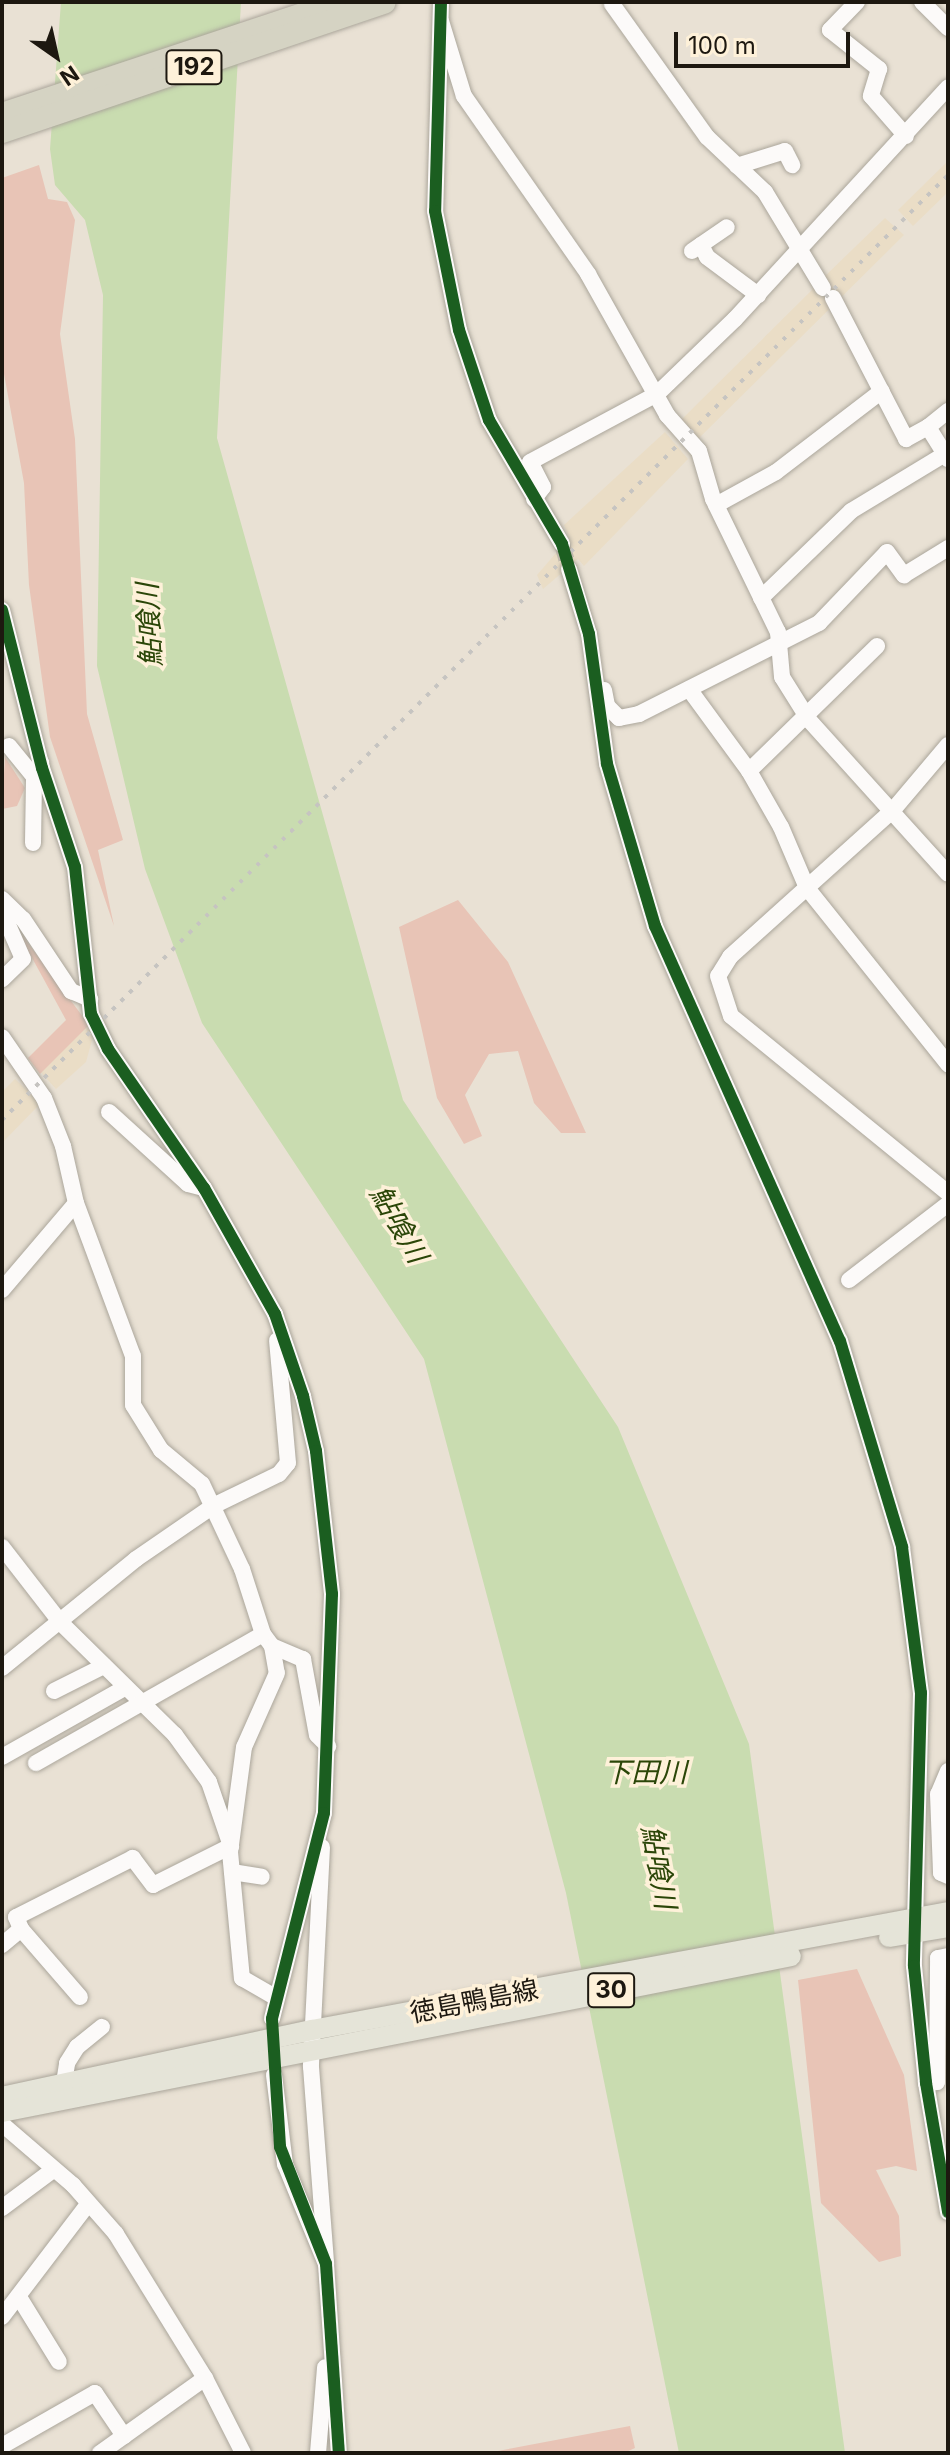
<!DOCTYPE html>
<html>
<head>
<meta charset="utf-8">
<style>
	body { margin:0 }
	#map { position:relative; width:950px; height:2455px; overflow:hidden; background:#e9e1d4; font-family:Inter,"Noto Sans JP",sans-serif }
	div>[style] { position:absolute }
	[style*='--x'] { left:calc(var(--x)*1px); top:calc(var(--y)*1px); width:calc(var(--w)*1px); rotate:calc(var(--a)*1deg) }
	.built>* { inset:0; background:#eaddc6 }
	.green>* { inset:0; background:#e8c4b6 }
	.water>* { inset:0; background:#c9dcb0 }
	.minor-tunnel>* { height:16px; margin-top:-8px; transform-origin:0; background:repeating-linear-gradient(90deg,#c0b9ad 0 16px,transparent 0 24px) }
	.roads { filter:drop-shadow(0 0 2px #aba69b) drop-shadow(0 0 2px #aba69b) }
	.minor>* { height:16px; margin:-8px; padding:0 8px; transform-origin:8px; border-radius:8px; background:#fcfaf9 }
	.major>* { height:20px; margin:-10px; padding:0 10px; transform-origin:10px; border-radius:10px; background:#e5e4d8 }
	.highway>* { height:22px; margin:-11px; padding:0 11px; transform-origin:11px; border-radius:11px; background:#d5d3c3 }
	.rail>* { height:4px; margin-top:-2px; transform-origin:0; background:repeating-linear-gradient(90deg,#c6c4c1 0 4px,transparent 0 12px) }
	.cycleway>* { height:12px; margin:-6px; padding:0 6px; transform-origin:6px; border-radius:6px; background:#1b5e20 }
	span { translate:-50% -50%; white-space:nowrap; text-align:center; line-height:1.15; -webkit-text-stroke:7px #fef1d9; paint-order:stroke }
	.shield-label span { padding:2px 6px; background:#fef1d9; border:2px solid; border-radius:6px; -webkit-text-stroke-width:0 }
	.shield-label { font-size:24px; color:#1d1810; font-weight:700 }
	.street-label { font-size:26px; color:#1d1810 }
	.water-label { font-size:28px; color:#2b4608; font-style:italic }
	.frame { position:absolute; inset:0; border:4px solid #1d1810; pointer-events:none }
	.north { position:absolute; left:16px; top:16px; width:80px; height:80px; -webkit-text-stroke:6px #fef1d9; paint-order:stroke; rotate:146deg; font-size:22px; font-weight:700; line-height:32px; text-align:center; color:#1d1810 }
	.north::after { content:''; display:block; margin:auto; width:28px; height:36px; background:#1d1810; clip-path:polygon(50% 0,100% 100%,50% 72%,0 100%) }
	.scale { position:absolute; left:674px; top:32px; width:176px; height:36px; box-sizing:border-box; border:4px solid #1d1810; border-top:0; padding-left:10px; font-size:24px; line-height:28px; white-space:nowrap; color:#1d1810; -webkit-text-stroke:6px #fef1d9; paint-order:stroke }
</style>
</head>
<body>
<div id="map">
	<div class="built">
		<i style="clip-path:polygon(948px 161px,948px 192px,913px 226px,898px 210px)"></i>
		<i style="clip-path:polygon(885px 218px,904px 235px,696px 441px,679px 422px,814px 288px,819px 292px,824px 277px)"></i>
		<i style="clip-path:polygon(665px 432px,688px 459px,584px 566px,578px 559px,543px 589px,537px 575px,569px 538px,564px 525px)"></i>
		<i style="clip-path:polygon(100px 1014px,106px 1024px,92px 1040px,86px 1062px,56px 1089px,28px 1058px)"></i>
		<i style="clip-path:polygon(15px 1079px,41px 1103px,2px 1143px,2px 1092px)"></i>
	</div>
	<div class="green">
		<i style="clip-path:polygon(39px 165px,48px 199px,67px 202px,75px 220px,60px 334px,75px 439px,87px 714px,123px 840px,98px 850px,114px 926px,50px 737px,29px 585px,24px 483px,2px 363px,2px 178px)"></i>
		<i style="clip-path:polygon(5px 757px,25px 788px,17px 806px,2px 809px)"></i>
		<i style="clip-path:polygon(458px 900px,508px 962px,586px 1133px,561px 1133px,534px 1103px,518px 1051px,489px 1054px,465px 1095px,482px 1136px,464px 1144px,437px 1098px,399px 927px)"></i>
		<i style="clip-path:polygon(13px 923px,89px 1025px,40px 1074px,28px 1058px,66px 1020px)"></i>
		<i style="clip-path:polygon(857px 1969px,904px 2075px,917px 2171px,896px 2166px,876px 2170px,899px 2216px,901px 2256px,879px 2262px,821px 2203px,798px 1980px)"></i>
		<i style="clip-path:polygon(630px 2426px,635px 2448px,624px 2453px,487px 2453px)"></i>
	</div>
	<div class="water">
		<i style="clip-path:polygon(61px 2px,241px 2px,217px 438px,403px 1100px,618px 1427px,749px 1744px,845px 2453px,679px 2453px,566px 1893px,424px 1359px,202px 1023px,145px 869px,97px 666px,103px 295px,85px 220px,55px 185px,50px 149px)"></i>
	</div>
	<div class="minor-tunnel">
		<i style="--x:562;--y:544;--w:26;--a:74"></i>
	</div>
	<div class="roads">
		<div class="minor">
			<i style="--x:441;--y:2;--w:209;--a:91.6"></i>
			<i style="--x:435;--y:211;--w:121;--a:78.6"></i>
			<i style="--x:459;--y:330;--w:95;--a:71.6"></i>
			<i style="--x:489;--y:420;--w:144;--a:59.5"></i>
			<i style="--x:857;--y:2;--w:39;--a:134"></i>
			<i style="--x:830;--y:30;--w:63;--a:38.5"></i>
			<i style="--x:879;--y:69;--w:28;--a:107"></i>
			<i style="--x:871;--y:96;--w:53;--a:48.8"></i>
			<i style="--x:922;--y:2;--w:37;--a:45"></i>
			<i style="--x:612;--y:4;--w:163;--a:54.5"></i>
			<i style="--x:707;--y:137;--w:80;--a:43.5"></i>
			<i style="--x:765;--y:192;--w:112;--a:58.9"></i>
			<i style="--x:441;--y:21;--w:78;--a:73"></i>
			<i style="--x:464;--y:96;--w:217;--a:55.1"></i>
			<i style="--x:588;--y:274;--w:162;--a:60.7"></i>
			<i style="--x:667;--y:415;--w:48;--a:48.4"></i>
			<i style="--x:699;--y:451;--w:50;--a:73.7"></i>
			<i style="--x:713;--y:499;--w:148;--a:64"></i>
			<i style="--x:778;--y:632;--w:45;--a:84.9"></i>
			<i style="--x:782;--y:677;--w:51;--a:57.9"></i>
			<i style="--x:809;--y:720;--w:207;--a:47.9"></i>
			<i style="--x:737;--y:166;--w:50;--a:-17.4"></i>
			<i style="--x:785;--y:151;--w:16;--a:63"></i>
			<i style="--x:701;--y:245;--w:13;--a:63"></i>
			<i style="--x:707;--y:257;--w:64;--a:36.7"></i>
			<i style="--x:692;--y:251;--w:42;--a:-34.4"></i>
			<i style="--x:833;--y:298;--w:159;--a:62.6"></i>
			<i style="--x:906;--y:439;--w:25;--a:-29"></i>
			<i style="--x:928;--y:427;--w:38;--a:58"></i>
			<i style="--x:928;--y:427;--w:26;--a:-39"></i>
			<i style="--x:534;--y:499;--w:15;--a:-53"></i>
			<i style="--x:543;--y:487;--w:28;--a:-117"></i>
			<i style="--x:530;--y:462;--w:144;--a:-28.2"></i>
			<i style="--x:657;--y:394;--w:108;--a:-43.9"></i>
			<i style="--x:735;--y:319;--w:315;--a:-47.4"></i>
			<i style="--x:716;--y:505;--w:68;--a:-28.8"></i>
			<i style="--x:776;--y:472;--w:133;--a:-37.4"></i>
			<i style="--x:569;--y:569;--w:68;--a:72.9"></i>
			<i style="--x:589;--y:634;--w:131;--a:82.1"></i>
			<i style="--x:607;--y:764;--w:169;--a:73.5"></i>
			<i style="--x:655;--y:926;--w:454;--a:66"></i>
			<i style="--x:840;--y:1341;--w:215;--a:73.2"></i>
			<i style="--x:902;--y:1547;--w:147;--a:82.6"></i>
			<i style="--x:921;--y:1693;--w:273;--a:91.5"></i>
			<i style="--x:914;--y:1966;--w:118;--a:84.1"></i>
			<i style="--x:926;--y:2083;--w:131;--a:80.3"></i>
			<i style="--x:761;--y:598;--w:125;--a:-44"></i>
			<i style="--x:851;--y:511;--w:110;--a:-31.2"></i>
			<i style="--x:2;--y:610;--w:163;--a:75.8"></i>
			<i style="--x:42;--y:768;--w:104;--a:71.6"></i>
			<i style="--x:75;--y:867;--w:148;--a:83.8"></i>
			<i style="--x:91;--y:1014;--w:39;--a:64"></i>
			<i style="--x:108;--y:1049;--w:169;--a:55.4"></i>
			<i style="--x:204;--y:1188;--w:145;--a:60.6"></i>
			<i style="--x:275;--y:1314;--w:87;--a:71.1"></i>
			<i style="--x:303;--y:1396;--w:57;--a:76.7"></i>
			<i style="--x:316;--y:1451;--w:144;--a:83.6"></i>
			<i style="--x:332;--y:1594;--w:219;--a:92.1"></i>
			<i style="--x:324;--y:1813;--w:212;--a:104.2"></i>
			<i style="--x:689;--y:689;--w:102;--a:53.8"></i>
			<i style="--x:749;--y:771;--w:64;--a:60.3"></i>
			<i style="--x:781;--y:827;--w:66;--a:66.9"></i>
			<i style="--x:807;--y:888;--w:226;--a:51.3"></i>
			<i style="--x:604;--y:690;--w:16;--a:79"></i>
			<i style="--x:607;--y:706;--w:17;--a:45"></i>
			<i style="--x:619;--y:718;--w:20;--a:-11"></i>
			<i style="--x:639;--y:714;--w:202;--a:-26.8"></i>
			<i style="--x:819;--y:623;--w:98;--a:-46.2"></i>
			<i style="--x:887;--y:552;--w:29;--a:54"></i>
			<i style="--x:904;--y:575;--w:52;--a:-31.5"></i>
			<i style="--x:948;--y:745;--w:85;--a:130.2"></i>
			<i style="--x:893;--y:810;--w:219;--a:138"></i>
			<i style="--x:730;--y:957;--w:22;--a:122"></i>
			<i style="--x:718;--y:976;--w:42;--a:72"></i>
			<i style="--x:731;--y:1016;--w:280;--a:39.2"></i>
			<i style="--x:9;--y:746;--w:40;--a:51"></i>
			<i style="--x:749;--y:771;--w:179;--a:-44.3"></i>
			<i style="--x:33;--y:843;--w:66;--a:-89.1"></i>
			<i style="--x:34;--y:777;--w:16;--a:-63"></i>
			<i style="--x:2;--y:899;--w:29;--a:44"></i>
			<i style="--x:23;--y:919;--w:87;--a:56.3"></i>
			<i style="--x:71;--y:991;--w:21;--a:23"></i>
			<i style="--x:2;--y:911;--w:52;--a:66.4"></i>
			<i style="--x:23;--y:959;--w:29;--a:136"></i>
			<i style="--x:2;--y:1037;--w:74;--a:55.5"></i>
			<i style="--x:44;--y:1098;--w:52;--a:68.4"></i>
			<i style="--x:63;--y:1146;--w:58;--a:77.2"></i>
			<i style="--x:76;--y:1203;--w:163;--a:69.6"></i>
			<i style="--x:133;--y:1356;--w:49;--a:90"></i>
			<i style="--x:133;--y:1405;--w:53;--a:58.1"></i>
			<i style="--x:161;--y:1450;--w:53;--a:39.7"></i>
			<i style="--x:202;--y:1484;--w:94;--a:64.8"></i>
			<i style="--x:242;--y:1569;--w:68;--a:72.1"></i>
			<i style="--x:263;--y:1634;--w:15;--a:53"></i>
			<i style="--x:272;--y:1646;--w:27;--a:80"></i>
			<i style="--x:277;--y:1673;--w:81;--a:114"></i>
			<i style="--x:244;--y:1747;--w:106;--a:97.6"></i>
			<i style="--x:230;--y:1852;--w:127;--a:84.6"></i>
			<i style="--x:242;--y:1978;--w:38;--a:30"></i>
			<i style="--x:109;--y:1112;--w:107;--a:42.3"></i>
			<i style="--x:188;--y:1184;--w:16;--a:14"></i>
			<i style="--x:849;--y:1280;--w:125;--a:-37.5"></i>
			<i style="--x:2;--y:1290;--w:114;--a:-49.6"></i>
			<i style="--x:2;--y:1547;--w:96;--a:52.2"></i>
			<i style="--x:61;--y:1623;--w:160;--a:44.5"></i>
			<i style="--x:175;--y:1735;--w:58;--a:54.1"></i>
			<i style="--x:209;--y:1782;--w:68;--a:71"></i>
			<i style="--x:231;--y:1846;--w:87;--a:153.4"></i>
			<i style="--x:153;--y:1885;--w:34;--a:-127"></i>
			<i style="--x:133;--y:1858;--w:131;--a:153.2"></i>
			<i style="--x:16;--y:1917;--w:13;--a:67"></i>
			<i style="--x:21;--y:1929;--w:25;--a:140"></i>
			<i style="--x:272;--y:1646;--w:34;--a:23"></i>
			<i style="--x:303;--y:1659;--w:77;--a:79.6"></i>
			<i style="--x:317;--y:1735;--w:16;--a:45"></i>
			<i style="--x:2;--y:1668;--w:173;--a:-39.1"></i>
			<i style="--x:136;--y:1559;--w:93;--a:-34.5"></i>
			<i style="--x:213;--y:1506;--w:73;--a:-25.9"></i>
			<i style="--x:279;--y:1474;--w:14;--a:-51"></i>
			<i style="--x:288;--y:1463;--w:123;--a:-95.1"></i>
			<i style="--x:54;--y:1691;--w:56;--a:-26.6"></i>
			<i style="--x:2;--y:1757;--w:142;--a:-29.4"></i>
			<i style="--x:36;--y:1763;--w:261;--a:-29.6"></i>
			<i style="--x:948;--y:1771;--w:25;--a:113"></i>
			<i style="--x:938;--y:1794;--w:79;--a:87.8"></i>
			<i style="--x:941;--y:1873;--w:8;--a:23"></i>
			<i style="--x:322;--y:1847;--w:220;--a:92.9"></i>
			<i style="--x:311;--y:2067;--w:198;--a:85.6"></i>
			<i style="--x:232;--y:1872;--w:30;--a:9"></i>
			<i style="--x:21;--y:1929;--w:90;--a:49.1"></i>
			<i style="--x:274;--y:2075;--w:90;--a:83"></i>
			<i style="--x:285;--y:2164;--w:108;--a:67.7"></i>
			<i style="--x:326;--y:2264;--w:189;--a:86.1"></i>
			<i style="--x:64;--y:2083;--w:20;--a:-81"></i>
			<i style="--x:67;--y:2063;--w:19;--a:-58"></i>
			<i style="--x:77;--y:2047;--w:32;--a:-39"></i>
			<i style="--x:926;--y:2083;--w:11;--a:-5"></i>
			<i style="--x:937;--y:2082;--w:124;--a:-89.5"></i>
			<i style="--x:938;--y:1958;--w:10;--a:-11"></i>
			<i style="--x:2;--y:2124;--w:94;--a:40.7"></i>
			<i style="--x:73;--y:2185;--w:65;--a:48.7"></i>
			<i style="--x:116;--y:2234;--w:169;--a:58.3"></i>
			<i style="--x:205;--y:2378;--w:84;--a:63.1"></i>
			<i style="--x:2;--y:2208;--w:64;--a:-36.7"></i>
			<i style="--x:19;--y:2297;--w:76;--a:58.4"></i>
			<i style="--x:2;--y:2317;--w:143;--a:-52.7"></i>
			<i style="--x:2;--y:2446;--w:107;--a:-29.7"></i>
			<i style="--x:95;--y:2393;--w:52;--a:56"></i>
			<i style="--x:100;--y:2453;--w:129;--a:-35.5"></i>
			<i style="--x:318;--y:2453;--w:86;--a:-85.3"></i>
		</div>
		<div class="major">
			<i style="--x:889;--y:1937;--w:60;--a:-9.6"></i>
			<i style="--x:2;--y:2097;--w:317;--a:-12.2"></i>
			<i style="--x:312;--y:2030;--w:647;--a:-10.51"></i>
			<i style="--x:2;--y:2112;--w:804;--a:-11.18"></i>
		</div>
		<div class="highway">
			<i style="--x:2;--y:114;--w:351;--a:-18.4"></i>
			<i style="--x:2;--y:132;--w:404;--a:-18.7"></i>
		</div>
	</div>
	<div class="rail">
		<i style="--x:2;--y:1120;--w:1337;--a:-44.97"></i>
	</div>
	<div class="cycleway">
		<i style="--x:441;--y:2;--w:209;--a:91.6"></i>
		<i style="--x:435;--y:211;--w:121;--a:78.6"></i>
		<i style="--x:459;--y:330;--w:95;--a:71.6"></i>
		<i style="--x:489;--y:420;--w:144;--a:59.5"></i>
		<i style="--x:562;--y:544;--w:94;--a:73.3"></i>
		<i style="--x:589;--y:634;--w:131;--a:82.1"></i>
		<i style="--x:607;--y:764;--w:169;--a:73.5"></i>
		<i style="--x:655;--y:926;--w:454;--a:66"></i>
		<i style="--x:840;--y:1341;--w:215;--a:73.2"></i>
		<i style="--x:902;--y:1547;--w:147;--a:82.6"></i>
		<i style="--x:921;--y:1693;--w:273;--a:91.5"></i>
		<i style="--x:914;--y:1966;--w:118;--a:84.1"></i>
		<i style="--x:926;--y:2083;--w:131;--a:80.3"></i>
		<i style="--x:2;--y:610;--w:163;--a:75.8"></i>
		<i style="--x:42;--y:768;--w:104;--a:71.6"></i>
		<i style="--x:75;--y:867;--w:148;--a:83.8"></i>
		<i style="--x:91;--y:1014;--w:39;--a:64"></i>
		<i style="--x:108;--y:1049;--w:169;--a:55.4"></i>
		<i style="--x:204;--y:1188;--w:145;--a:60.6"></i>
		<i style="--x:275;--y:1314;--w:87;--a:71.1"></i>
		<i style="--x:303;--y:1396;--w:57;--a:76.7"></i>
		<i style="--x:316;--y:1451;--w:144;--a:83.6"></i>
		<i style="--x:332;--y:1594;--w:219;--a:92.1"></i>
		<i style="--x:324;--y:1813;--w:212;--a:104.2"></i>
		<i style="--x:272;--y:2019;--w:128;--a:86.4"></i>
		<i style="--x:280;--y:2147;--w:126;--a:68.5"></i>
		<i style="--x:326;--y:2264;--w:189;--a:86.1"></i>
	</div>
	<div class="shield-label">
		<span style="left:194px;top:67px">192</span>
		<span style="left:611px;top:1990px">30</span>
	</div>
	<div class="street-label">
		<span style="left:474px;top:2001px;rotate:-11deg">徳島鴨島線</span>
	</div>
	<div class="water-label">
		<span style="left:149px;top:625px;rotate:-93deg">鮎喰川</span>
		<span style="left:399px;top:1224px;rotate:60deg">鮎喰川</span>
		<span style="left:645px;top:1772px">下田川</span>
		<span style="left:659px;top:1867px;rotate:80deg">鮎喰川</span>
	</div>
	<div class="frame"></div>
	<div class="north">N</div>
	<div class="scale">100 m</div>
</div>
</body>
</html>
